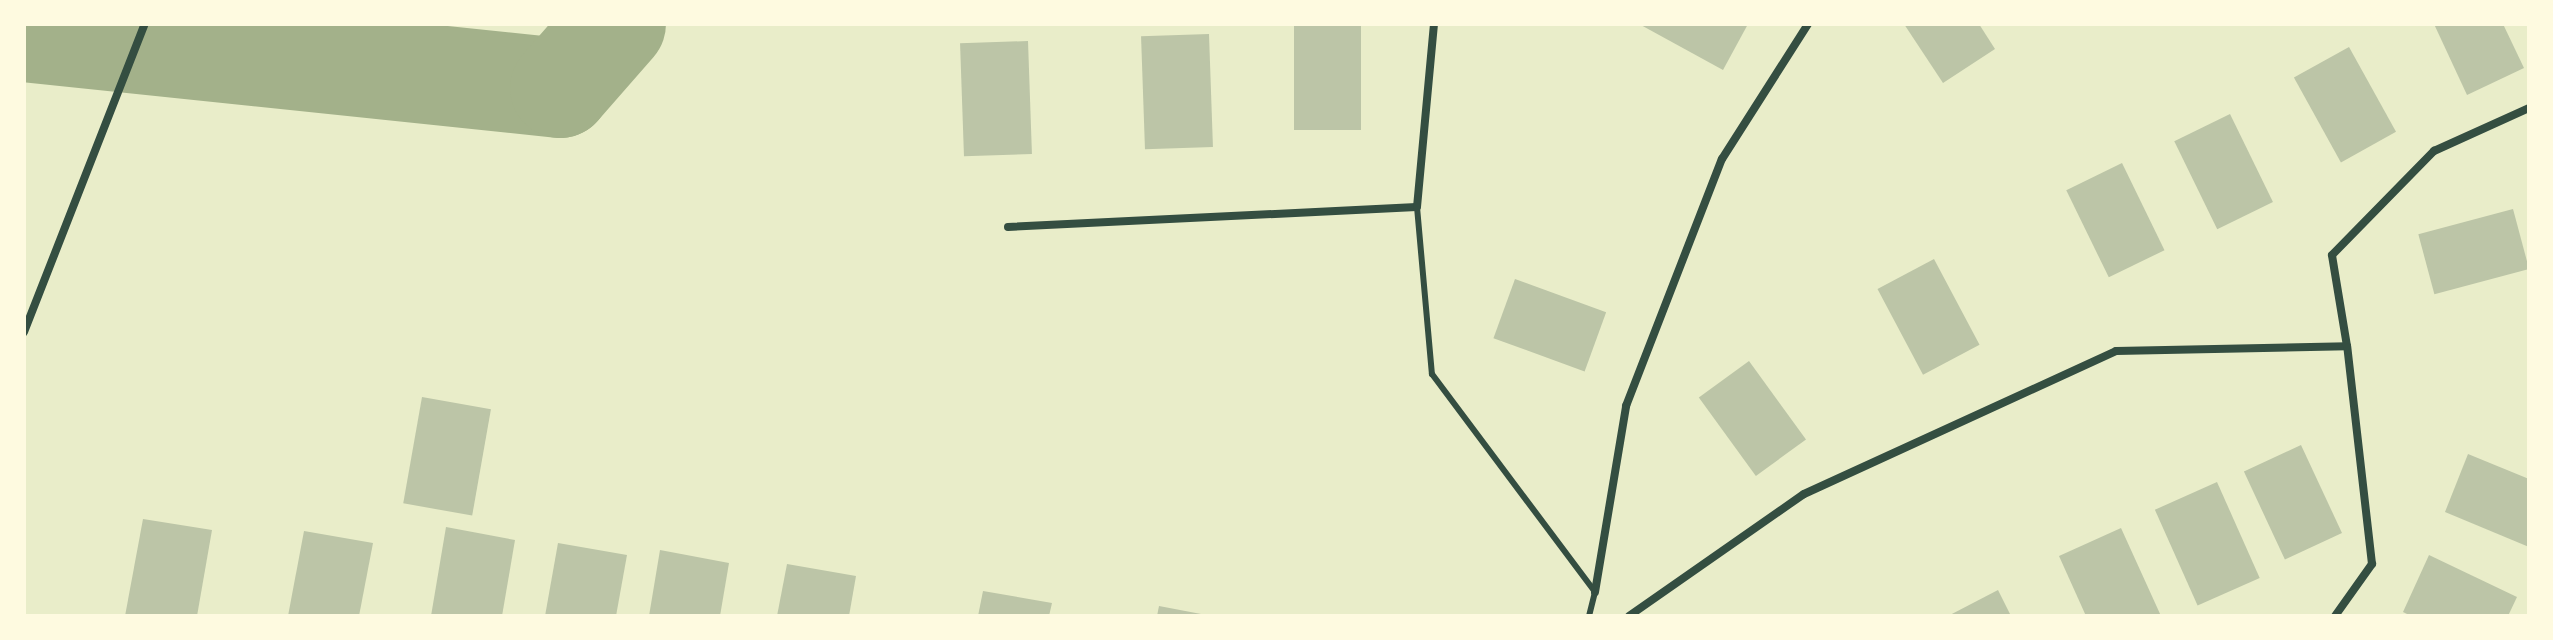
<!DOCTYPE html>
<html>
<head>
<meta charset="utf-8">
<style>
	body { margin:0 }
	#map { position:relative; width:2553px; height:640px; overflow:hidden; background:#e9edc9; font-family:"Exo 2",sans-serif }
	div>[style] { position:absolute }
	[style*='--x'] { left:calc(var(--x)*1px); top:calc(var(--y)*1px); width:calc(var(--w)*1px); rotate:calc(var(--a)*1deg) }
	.river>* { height:100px; margin:-50px; padding:0 50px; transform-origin:50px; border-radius:50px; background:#a3b18a }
	.building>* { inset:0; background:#bcc5a7; transform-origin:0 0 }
	.service>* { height:6px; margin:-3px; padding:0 3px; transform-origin:3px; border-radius:3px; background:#344e41 }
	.minor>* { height:8px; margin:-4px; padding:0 4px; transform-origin:4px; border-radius:4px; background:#344e41 }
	span { translate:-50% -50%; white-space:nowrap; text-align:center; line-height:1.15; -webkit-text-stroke:8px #fefae0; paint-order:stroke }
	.frame { position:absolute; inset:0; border:26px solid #fefae0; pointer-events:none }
</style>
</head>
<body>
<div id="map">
	<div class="river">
		<i style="--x:24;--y:32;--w:539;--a:5.96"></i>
		<i style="--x:560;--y:88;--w:85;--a:-48.8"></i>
	</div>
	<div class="building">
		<i style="left:1294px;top:24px;width:67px;height:106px"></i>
		<i style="clip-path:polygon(1639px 24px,1748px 24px,1723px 70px)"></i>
		<i style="clip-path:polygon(1904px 24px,1979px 24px,1995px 49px,1943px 83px)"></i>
		<i style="clip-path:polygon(2434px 24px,2503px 24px,2524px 68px,2467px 95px)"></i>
		<i style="left:1209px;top:34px;width:113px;height:68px;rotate:88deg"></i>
		<i style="left:1028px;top:41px;width:113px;height:68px;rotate:88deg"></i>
		<i style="left:2349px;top:47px;width:97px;height:63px;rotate:61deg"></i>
		<i style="left:2230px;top:114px;width:98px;height:62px;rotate:64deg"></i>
		<i style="left:2122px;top:163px;width:97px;height:62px;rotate:64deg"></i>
		<i style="left:2513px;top:209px;width:62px;height:98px;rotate:75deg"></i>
		<i style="left:1934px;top:259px;width:97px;height:64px;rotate:62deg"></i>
		<i style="left:1515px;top:279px;width:97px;height:63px;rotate:20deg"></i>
		<i style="left:1749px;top:361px;width:97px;height:62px;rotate:54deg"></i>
		<i style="left:422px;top:397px;width:70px;height:108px;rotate:10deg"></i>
		<i style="left:2301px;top:445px;width:97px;height:63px;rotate:65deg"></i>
		<i style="clip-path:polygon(2468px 454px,2529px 479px,2529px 547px,2445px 512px)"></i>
		<i style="left:2217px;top:482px;width:105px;height:68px;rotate:66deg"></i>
		<i style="clip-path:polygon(143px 519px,212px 530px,197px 616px,125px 616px)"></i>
		<i style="clip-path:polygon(446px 527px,515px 540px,502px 616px,431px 616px)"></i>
		<i style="clip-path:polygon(2121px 528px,2161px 616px,2086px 616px,2059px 556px)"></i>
		<i style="clip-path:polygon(304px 531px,373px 543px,359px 616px,288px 616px)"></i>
		<i style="clip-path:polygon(558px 543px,627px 555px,616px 616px,545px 616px)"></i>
		<i style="clip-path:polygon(660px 550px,729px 563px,720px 616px,649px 616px)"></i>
		<i style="clip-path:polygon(2429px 555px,2517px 597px,2508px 616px,2411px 616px,2403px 612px)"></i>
		<i style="clip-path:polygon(787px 564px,856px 576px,849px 616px,777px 616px)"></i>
		<i style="clip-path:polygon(1998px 590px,2011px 616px,1948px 616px)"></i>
		<i style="clip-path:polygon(983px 591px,1052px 603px,1049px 616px,978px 616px)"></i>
		<i style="clip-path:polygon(1159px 606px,1201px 614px,1201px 616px,1157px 616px)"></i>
	</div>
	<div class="service">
		<i style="--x:1417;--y:207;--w:168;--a:84.9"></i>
		<i style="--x:1432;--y:374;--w:272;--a:53.2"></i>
		<i style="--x:1595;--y:592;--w:25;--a:104"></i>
	</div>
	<div class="minor">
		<i style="--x:1008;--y:227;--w:409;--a:-2.8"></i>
		<i style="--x:1417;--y:207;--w:184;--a:-84.7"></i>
		<i style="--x:24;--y:332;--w:331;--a:-68.6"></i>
		<i style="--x:1595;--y:592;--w:189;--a:-80.5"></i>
		<i style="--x:1626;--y:406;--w:265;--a:-68.8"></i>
		<i style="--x:1722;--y:159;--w:160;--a:-57.5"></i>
		<i style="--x:1629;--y:616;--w:213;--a:-34.9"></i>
		<i style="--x:1804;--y:494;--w:343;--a:-24.6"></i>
		<i style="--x:2116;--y:351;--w:231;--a:-1.2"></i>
		<i style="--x:2335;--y:616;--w:64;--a:-54.6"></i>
		<i style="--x:2372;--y:564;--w:219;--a:-96.5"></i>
		<i style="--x:2347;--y:346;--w:92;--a:-99.4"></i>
		<i style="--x:2332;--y:255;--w:146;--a:-45.6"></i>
		<i style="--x:2434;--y:151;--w:104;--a:-24.4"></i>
	</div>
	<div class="frame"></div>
</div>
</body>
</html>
